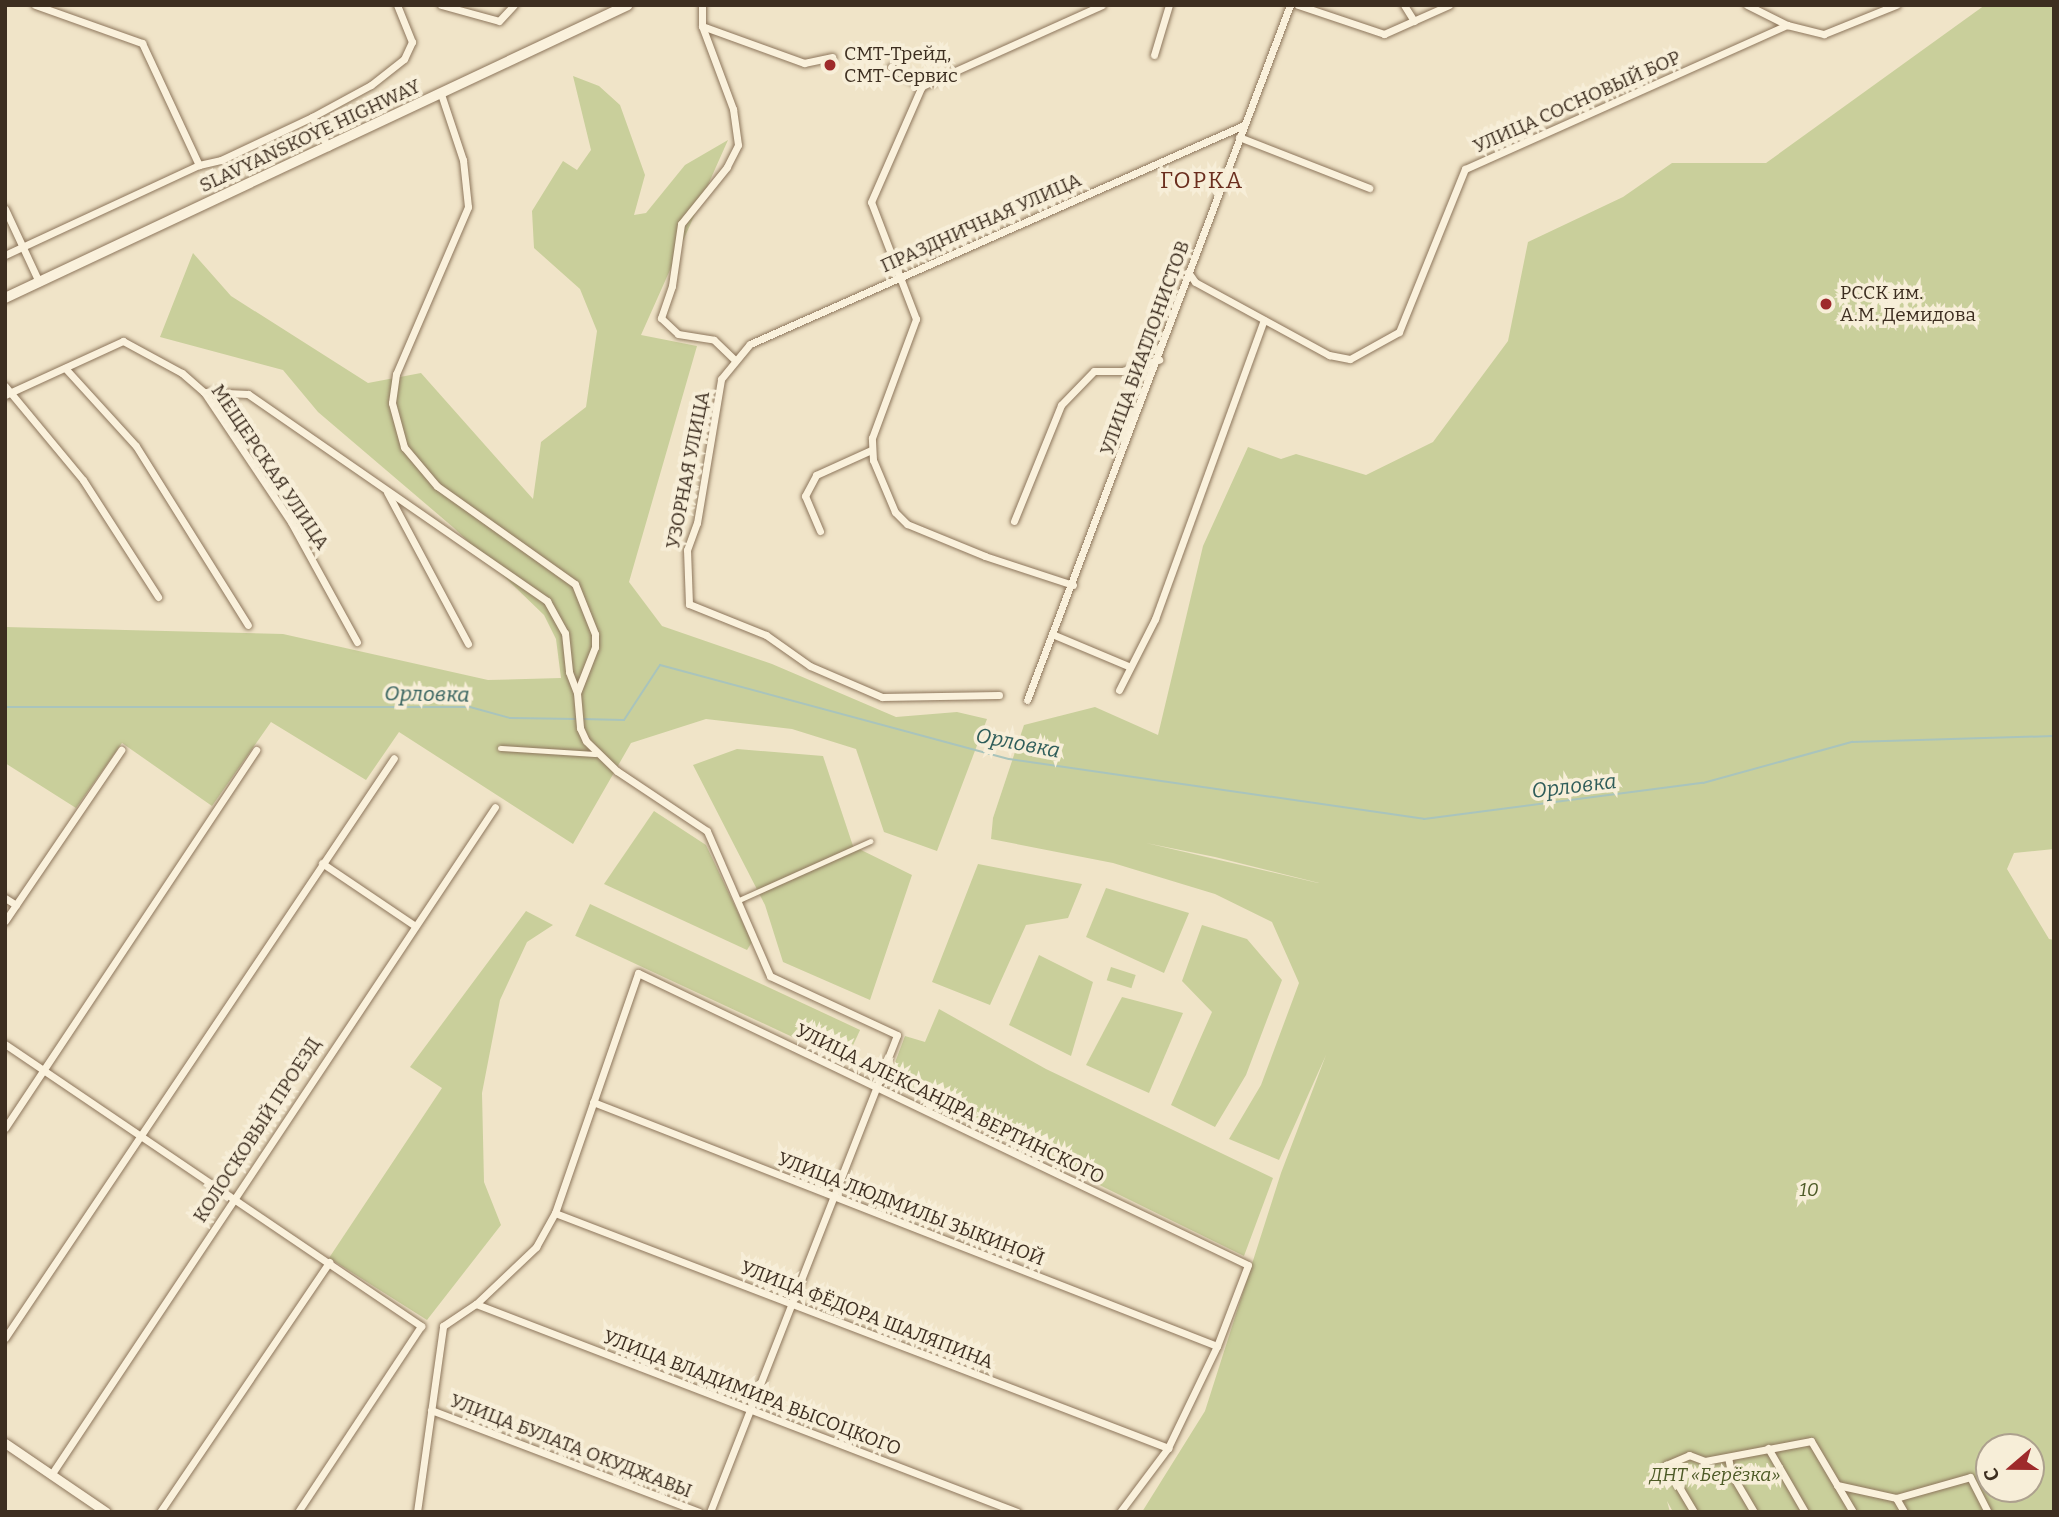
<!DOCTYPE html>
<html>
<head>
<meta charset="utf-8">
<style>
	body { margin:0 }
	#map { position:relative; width:2059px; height:1517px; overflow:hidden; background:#f0e4c8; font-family:Bitter,serif }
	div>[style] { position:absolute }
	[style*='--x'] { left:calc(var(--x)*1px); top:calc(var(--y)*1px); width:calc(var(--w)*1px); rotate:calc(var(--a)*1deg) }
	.green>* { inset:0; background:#c9cf9b; transform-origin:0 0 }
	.stream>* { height:2px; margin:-1px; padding:0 1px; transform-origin:1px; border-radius:1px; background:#a9c4bc }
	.roads { filter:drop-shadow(0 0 2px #8d765c) drop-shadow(0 0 2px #8d765c) }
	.pedestrian>* { height:5px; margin:-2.5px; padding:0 2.5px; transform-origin:2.5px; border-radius:2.5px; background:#faf1dc }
	.minor>* { height:7px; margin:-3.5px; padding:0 3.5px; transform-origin:3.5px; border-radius:3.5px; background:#faf1dc }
	.tertiary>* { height:9px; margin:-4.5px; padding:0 4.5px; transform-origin:4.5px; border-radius:4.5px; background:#faf1dc }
	.secondary>* { height:10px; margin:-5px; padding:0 5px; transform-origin:5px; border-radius:5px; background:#faf1dc }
	.dots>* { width:19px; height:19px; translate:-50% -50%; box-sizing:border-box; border:4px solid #f7eed8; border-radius:50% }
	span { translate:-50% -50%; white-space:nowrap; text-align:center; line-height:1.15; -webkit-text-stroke:7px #f7eed8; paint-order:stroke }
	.poi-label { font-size:19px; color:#3d2e20 }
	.left { translate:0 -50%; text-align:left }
	.street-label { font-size:19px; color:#3d2e20 }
	.park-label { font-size:19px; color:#4d5a26; font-style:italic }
	.water-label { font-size:21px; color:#2f5d5a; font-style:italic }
	.quarter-label { font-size:23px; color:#6b2e1e; letter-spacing:2px }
	.frame { position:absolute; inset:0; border:7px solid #3d2e20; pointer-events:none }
	.north { position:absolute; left:1975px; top:1433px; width:70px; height:70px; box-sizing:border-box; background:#f7eed8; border:2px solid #ada18e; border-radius:50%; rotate:250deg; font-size:19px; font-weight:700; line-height:28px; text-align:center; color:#3d2e20 }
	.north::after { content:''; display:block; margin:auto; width:24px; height:32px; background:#9e2a2b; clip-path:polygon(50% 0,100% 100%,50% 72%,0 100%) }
</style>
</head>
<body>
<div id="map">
	<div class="green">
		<i style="clip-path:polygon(evenodd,1985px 5px,2054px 5px,2054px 849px,2014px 853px,2007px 869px,2049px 939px,2054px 940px,2054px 1512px,1673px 1512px,1667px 1501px,1670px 1512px,1142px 1512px,1205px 1411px,1281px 1173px,1326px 1055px,1279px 1160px,1229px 1139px,1261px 1085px,1299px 983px,1272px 922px,1215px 894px,1113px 863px,991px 839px,993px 818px,1024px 725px,1095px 707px,1158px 735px,1203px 546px,1248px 447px,1281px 459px,1296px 454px,1366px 475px,1433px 442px,1508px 341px,1528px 242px,1623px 197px,1672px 163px,1766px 163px,1985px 5px,1146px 843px,1215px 857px,1319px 883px,1318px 883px,1146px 843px,1985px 5px,1989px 1447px,2031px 1447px,2031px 1489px,1989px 1489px,1989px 1447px)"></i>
		<i style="clip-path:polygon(573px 76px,599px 86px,620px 105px,645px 175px,634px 215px,646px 213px,685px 165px,728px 140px,641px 335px,697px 346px,629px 582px,662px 626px,772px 664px,896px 717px,957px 712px,987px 719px,937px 851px,884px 832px,856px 749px,792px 729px,706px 719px,631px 743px,573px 844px,399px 732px,366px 780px,271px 722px,212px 806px,122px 743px,76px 808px,5px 763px,5px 627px,283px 634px,488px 680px,561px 678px,556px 639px,544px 615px,454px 528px,318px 412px,283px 370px,160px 337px,193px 253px,231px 296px,368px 383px,421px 373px,533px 499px,541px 442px,586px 407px,597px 331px,580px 289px,534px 248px,532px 211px,563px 161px,577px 170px,591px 150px)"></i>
		<i style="clip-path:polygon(737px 749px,823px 756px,853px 846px,912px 875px,870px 1000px,783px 962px,765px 905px,693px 765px)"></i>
		<i style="clip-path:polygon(654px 811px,706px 845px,752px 942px,747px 950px,604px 884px)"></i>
		<i style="clip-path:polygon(978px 864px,1082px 884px,1068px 918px,1026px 925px,990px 1005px,932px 982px)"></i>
		<i style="clip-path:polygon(1106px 888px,1189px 913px,1164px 973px,1086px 937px)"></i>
		<i style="left:590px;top:904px;width:298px;height:35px;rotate:25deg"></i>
		<i style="clip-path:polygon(526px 911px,553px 925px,527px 942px,500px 1000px,482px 1093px,484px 1182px,501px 1225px,427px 1320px,329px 1258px,442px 1088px,410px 1067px)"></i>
		<i style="clip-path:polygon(1202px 925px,1247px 939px,1282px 980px,1246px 1075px,1215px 1127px,1171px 1105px,1212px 1012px,1182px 981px)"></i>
		<i style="clip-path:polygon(1039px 955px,1093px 982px,1071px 1056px,1009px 1025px)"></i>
		<i style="left:1111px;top:967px;width:26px;height:14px;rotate:18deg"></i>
		<i style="clip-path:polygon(1122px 997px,1183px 1013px,1149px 1093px,1086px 1065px)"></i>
		<i style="clip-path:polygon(939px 1009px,1046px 1069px,1273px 1178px,1244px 1256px,888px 1081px,905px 1036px,925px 1042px)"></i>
	</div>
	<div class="stream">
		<i style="--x:5;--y:707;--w:465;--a:0"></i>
		<i style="--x:470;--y:707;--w:41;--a:15.4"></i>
		<i style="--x:510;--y:718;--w:67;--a:0.9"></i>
		<i style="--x:582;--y:719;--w:42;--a:1.4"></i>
		<i style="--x:624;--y:720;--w:66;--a:-56.8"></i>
		<i style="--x:660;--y:665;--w:361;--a:15.1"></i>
		<i style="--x:1009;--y:759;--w:419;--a:8.2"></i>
		<i style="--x:1424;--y:819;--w:281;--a:-7.4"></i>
		<i style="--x:1703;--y:783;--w:155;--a:-15.4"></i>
		<i style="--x:1852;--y:742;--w:202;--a:-1.7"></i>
	</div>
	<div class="roads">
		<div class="pedestrian">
			<i style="--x:500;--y:748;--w:96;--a:3.6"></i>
			<i style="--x:739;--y:900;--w:144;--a:-24.2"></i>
		</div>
		<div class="minor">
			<i style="--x:35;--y:5;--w:114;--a:19.6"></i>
			<i style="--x:142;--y:43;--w:135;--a:65"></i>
			<i style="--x:199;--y:165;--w:23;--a:-13"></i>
			<i style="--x:221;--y:160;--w:101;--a:-25.3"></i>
			<i style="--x:312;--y:117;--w:34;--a:62"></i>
			<i style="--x:441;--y:5;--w:60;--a:15.4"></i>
			<i style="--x:499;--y:21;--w:22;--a:-47"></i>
			<i style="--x:702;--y:5;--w:21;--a:90"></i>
			<i style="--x:702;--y:26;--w:89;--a:69.5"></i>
			<i style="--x:733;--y:109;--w:36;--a:82"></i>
			<i style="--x:738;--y:145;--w:25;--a:117"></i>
			<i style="--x:727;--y:167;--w:73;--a:128.9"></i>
			<i style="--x:681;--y:224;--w:63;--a:98.3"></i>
			<i style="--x:672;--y:286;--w:34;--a:109"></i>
			<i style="--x:661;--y:318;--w:23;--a:43"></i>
			<i style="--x:678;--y:334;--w:36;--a:9"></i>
			<i style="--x:714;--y:340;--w:30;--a:44"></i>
			<i style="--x:1298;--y:5;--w:91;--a:18.6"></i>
			<i style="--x:1384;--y:34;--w:71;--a:-24"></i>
			<i style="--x:1404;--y:5;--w:19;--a:58"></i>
			<i style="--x:1747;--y:5;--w:45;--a:26.6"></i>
			<i style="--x:702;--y:26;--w:109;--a:19.9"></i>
			<i style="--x:804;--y:63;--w:29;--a:-12"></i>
			<i style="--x:1154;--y:55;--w:52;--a:-73.3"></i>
			<i style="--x:891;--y:67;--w:36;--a:32"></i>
			<i style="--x:441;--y:94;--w:70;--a:71.6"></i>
			<i style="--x:463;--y:160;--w:47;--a:83.9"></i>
			<i style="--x:468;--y:207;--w:182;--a:113.3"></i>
			<i style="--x:396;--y:374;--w:29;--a:98"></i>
			<i style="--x:392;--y:403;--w:46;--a:74.7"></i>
			<i style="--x:404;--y:447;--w:51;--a:49.8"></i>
			<i style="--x:437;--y:486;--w:169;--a:35.4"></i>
			<i style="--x:575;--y:584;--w:54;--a:68.2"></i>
			<i style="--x:595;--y:634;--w:13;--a:90"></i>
			<i style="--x:595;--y:647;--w:49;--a:111.4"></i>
			<i style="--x:577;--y:693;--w:35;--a:85"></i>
			<i style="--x:580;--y:728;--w:14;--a:65"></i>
			<i style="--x:586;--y:741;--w:43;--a:44.1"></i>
			<i style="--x:617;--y:771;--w:108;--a:33.7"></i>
			<i style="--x:707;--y:831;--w:158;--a:66.5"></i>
			<i style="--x:770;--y:976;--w:140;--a:24.9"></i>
			<i style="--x:897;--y:1035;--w:512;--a:111.41"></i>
			<i style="--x:312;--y:117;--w:67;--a:-28.5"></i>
			<i style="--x:371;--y:85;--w:42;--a:-38.2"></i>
			<i style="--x:404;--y:59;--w:19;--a:-65"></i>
			<i style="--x:412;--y:42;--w:40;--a:-112"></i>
			<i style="--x:1239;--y:137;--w:140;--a:21.4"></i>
			<i style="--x:5;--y:209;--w:81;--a:65"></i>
			<i style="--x:5;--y:255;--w:214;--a:-24.9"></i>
			<i style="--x:1188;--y:272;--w:12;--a:55"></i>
			<i style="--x:1195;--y:282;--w:153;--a:28.6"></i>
			<i style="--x:1329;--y:355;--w:21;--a:11"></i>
			<i style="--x:1350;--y:359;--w:56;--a:-28.9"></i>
			<i style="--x:1399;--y:332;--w:176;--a:-68"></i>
			<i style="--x:1465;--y:169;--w:353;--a:-24.1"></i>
			<i style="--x:1787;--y:25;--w:38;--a:14"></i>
			<i style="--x:1824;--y:34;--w:78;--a:-21.9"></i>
			<i style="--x:65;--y:368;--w:105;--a:47.7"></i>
			<i style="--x:136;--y:446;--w:211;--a:58"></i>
			<i style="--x:5;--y:386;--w:122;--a:50.3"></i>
			<i style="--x:83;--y:480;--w:139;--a:57.3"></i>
			<i style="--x:204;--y:392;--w:44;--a:2.6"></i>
			<i style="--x:248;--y:394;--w:364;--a:34.7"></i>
			<i style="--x:547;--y:601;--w:37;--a:61"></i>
			<i style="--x:565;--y:633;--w:39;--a:84"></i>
			<i style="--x:569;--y:672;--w:22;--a:69"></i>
			<i style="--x:5;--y:395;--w:130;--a:-24.6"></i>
			<i style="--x:123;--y:341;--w:67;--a:28.5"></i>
			<i style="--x:182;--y:373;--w:29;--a:41"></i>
			<i style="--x:204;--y:392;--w:156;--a:56.2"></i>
			<i style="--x:291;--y:522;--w:137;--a:61.2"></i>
			<i style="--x:387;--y:492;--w:172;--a:61.9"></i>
			<i style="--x:1014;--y:521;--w:125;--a:-67.9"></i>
			<i style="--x:1061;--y:405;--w:47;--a:-45.9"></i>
			<i style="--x:1094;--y:371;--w:28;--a:0"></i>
			<i style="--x:1122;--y:371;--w:39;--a:-17"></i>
			<i style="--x:820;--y:531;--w:38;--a:-113"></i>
			<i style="--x:805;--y:496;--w:24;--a:-62"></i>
			<i style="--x:816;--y:475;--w:60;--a:-24.4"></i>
			<i style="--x:1073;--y:585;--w:93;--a:-161.8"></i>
			<i style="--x:985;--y:556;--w:84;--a:-157.7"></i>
			<i style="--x:907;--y:524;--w:17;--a:-135"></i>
			<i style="--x:895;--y:512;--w:56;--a:-112.9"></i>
			<i style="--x:873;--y:460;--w:22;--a:-93"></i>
			<i style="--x:872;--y:438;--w:127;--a:-69.7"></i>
			<i style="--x:916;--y:319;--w:125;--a:-111"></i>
			<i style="--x:871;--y:202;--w:127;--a:-66.3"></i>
			<i style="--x:922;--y:86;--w:197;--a:-24.2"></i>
			<i style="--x:1052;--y:634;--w:82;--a:22.8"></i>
			<i style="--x:1119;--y:690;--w:80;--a:-63.1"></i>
			<i style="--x:1155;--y:619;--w:318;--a:-70"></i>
			<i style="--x:999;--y:695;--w:117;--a:179"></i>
			<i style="--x:882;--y:697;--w:78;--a:-156.7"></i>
			<i style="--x:810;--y:666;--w:54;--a:-144.8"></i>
			<i style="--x:766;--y:635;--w:83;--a:-158.1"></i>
			<i style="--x:689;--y:604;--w:54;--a:-92.1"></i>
			<i style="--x:687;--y:550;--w:29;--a:-70"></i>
			<i style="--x:697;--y:523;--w:146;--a:-80.5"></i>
			<i style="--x:721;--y:379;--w:45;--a:-50.4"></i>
			<i style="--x:750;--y:344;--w:540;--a:-23.91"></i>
			<i style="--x:1027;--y:700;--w:743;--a:-69.27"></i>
			<i style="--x:322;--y:863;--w:111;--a:34"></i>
			<i style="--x:5;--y:898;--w:13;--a:32"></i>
			<i style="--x:5;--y:921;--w:207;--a:-55.8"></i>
			<i style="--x:5;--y:1044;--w:503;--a:34.13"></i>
			<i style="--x:421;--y:1326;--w:223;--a:123.5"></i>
			<i style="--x:593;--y:1102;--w:670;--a:21.36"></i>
			<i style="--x:5;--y:1128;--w:454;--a:-56.4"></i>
			<i style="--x:555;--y:1213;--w:657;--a:20.97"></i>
			<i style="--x:476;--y:1304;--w:580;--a:21.03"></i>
			<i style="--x:5;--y:1338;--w:698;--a:-56.15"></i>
			<i style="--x:431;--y:1410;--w:287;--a:20.8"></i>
			<i style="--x:1768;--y:1448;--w:74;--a:60"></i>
			<i style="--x:1728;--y:1457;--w:16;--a:79"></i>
			<i style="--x:1731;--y:1473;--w:45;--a:59.5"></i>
			<i style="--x:51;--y:1475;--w:802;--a:-56.39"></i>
			<i style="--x:1837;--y:1485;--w:60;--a:12.4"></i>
			<i style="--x:1896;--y:1498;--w:77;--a:-15.8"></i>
			<i style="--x:1970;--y:1477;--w:39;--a:63"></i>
			<i style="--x:1896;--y:1498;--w:16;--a:60"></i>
			<i style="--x:160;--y:1512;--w:302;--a:-55.9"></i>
			<i style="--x:417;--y:1512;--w:188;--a:-82"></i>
			<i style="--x:443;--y:1326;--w:40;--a:-34"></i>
			<i style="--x:476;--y:1304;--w:83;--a:-43.5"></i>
			<i style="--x:536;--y:1247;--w:39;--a:-61"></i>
			<i style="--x:555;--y:1213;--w:254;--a:-70.9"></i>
			<i style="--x:638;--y:973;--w:676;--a:25.58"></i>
			<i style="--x:1248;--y:1265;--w:87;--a:110.9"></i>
			<i style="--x:1217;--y:1346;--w:113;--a:115.7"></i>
			<i style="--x:1168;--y:1448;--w:80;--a:126.9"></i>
			<i style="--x:1694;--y:1512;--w:55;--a:-120.8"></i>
			<i style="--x:1666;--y:1465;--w:25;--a:-23"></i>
			<i style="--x:1689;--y:1455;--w:17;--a:21"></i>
			<i style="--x:1705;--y:1461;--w:108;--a:-10.7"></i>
			<i style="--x:1811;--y:1441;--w:82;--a:59.4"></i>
		</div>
		<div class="tertiary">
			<i style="--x:5;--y:1443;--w:122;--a:34.3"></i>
		</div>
		<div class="secondary">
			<i style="--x:5;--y:298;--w:688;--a:-25.19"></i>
		</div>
	</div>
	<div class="dots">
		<i style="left:830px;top:65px;background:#9e2a2b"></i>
		<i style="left:1826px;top:304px;background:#9e2a2b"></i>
	</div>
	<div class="poi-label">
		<span class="left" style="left:844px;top:65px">СМТ-Трейд,<br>СМТ-Сервис</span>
		<span class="left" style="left:1840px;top:304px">РССК им.<br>А.М. Демидова</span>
	</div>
	<div class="street-label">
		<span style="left:1577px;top:102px;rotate:-24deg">УЛИЦА СОСНОВЫЙ БОР</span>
		<span style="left:310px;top:136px;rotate:-25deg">SLAVYANSKOYE HIGHWAY</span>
		<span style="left:981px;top:223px;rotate:-24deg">ПРАЗДНИЧНАЯ УЛИЦА</span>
		<span style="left:1145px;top:348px;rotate:-70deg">УЛИЦА БИАТЛОНИСТОВ</span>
		<span style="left:270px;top:467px;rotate:56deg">МЕЩЕРСКАЯ УЛИЦА</span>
		<span style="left:688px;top:470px;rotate:-79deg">УЗОРНАЯ УЛИЦА</span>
		<span style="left:950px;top:1104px;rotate:26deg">УЛИЦА АЛЕКСАНДРА ВЕРТИНСКОГО</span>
		<span style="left:257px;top:1130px;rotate:-57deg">КОЛОСКОВЫЙ ПРОЕЗД</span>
		<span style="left:911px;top:1209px;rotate:21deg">УЛИЦА ЛЮДМИЛЫ ЗЫКИНОЙ</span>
		<span style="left:867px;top:1315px;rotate:21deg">УЛИЦА ФЁДОРА ШАЛЯПИНА</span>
		<span style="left:752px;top:1393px;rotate:21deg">УЛИЦА ВЛАДИМИРА ВЫСОЦКОГО</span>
		<span style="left:571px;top:1446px;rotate:21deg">УЛИЦА БУЛАТА ОКУДЖАВЫ</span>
	</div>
	<div class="park-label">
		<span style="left:1809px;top:1190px">10</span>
		<span style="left:1715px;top:1475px">ДНТ «Берёзка»</span>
	</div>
	<div class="water-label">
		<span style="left:427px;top:694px;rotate:1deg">Орловка</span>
		<span style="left:1018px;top:743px;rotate:11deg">Орловка</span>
		<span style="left:1574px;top:786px;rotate:-7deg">Орловка</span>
	</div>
	<div class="quarter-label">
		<span style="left:1202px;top:180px">ГОРКА</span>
	</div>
	<div class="frame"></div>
	<div class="north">С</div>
</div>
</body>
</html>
